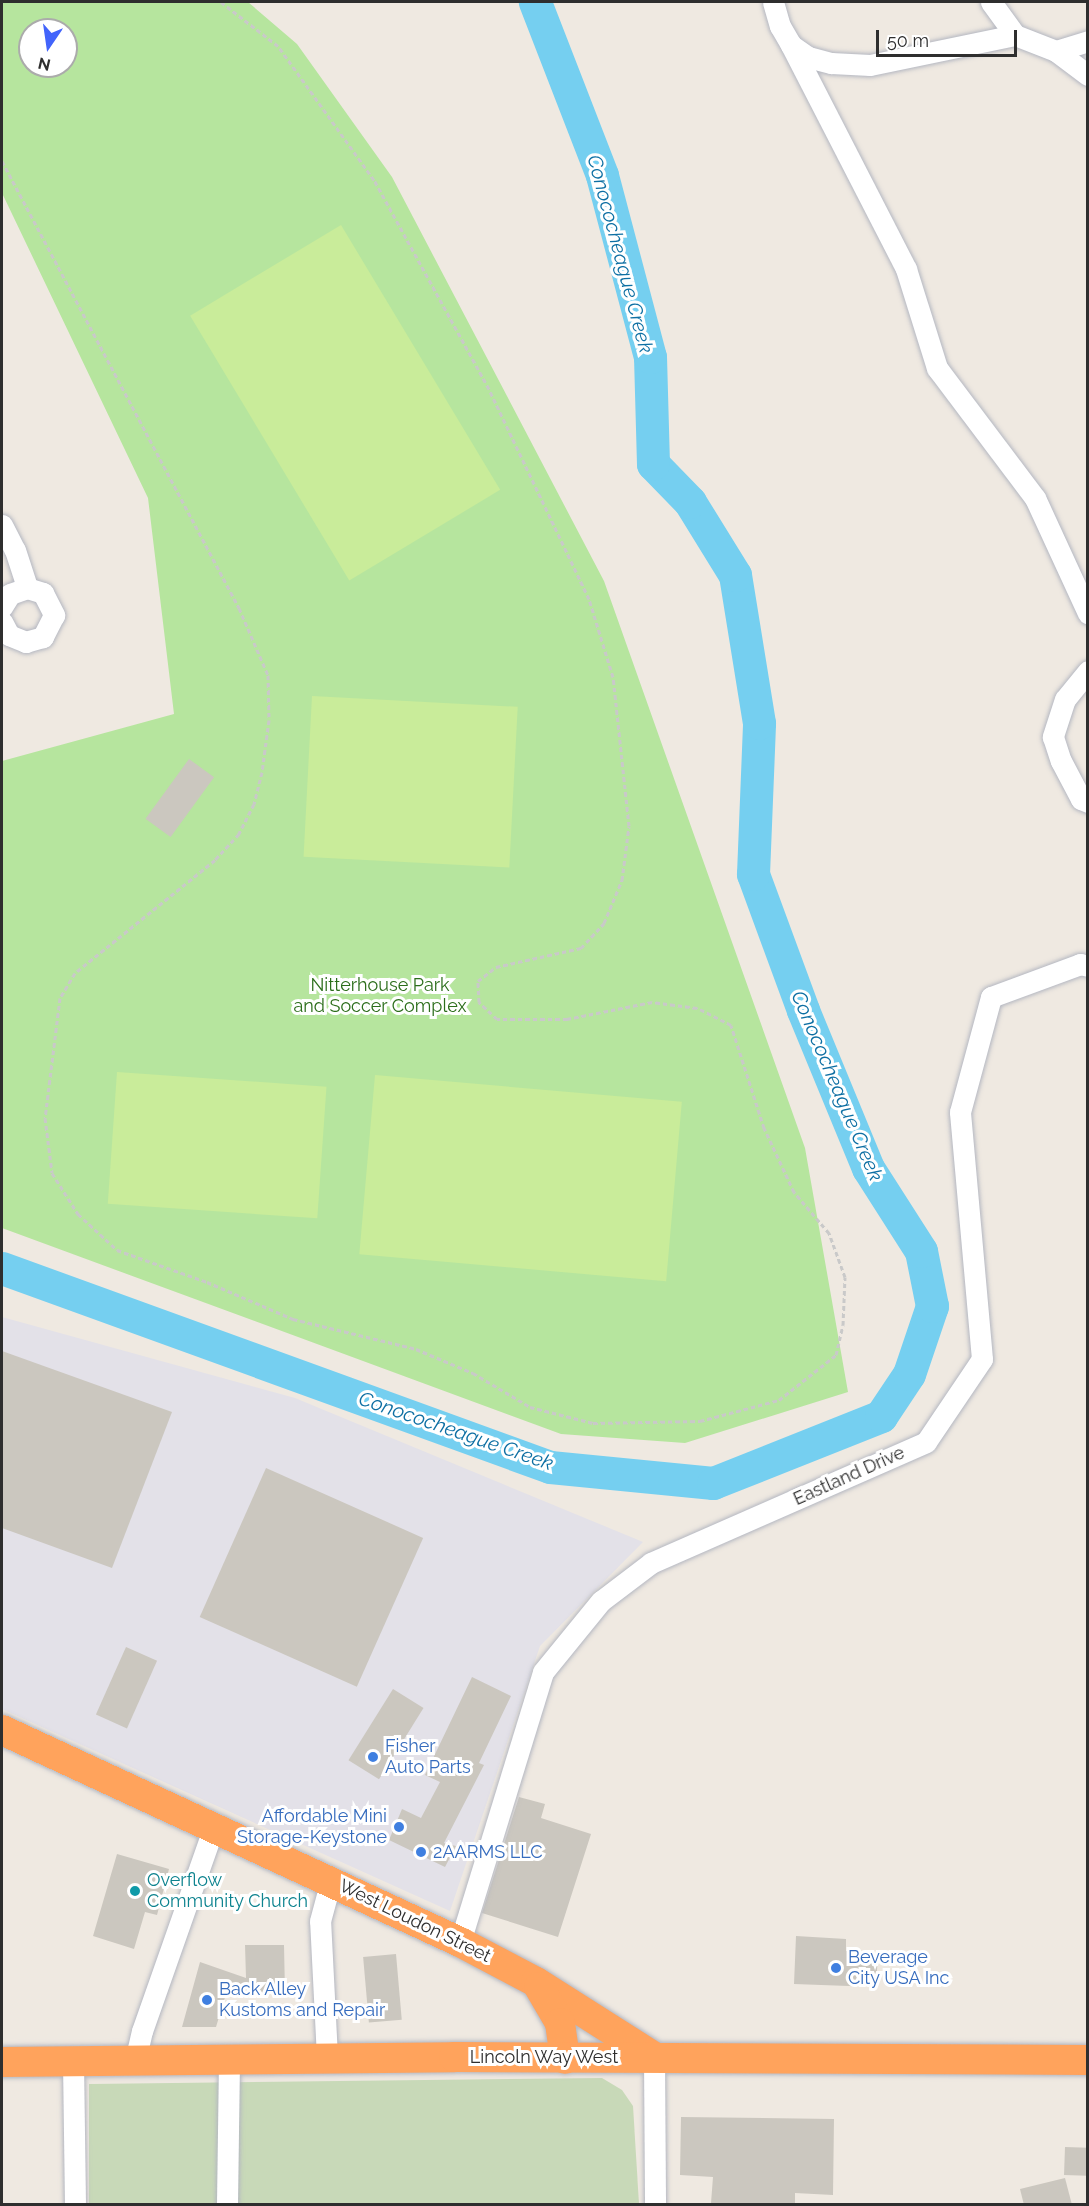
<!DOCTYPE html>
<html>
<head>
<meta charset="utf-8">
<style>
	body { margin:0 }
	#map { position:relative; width:1089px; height:2206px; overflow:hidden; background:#efe9e1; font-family:Raleway,sans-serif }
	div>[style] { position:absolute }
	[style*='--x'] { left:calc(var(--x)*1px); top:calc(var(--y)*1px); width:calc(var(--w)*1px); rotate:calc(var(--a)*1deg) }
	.industrial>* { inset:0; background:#e3e1e8 }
	.green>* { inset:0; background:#b6e59e }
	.cemetery>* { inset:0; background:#c8d9b8 }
	.pitch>* { inset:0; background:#c9ec9a; transform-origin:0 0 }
	.river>* { height:33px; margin:-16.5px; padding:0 16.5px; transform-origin:16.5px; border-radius:16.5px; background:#75cff0 }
	.building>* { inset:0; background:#cbc7bf; transform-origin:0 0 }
	.path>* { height:3px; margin-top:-1.5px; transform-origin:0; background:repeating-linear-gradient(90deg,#c9c9c9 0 4.5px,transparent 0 7.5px) }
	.roads { filter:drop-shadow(0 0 2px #b4b7c1) drop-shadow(0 0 2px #b4b7c1) }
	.minor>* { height:21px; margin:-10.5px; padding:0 10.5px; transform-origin:10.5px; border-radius:10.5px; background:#fff }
	.highway>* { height:30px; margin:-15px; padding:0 15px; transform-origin:15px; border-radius:15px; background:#ffa35c }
	.dots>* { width:16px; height:16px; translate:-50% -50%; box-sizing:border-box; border:3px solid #fff; border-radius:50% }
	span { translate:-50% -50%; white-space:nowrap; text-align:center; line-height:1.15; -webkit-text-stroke:6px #fff; paint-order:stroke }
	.park-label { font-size:18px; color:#2c6e1b }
	.street-label { font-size:18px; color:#2e2e2e }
	.shop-label { font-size:18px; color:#366cbe }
	.left { translate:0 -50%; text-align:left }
	.right { translate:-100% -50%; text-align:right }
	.culture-label { font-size:18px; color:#0d838f }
	.water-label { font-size:20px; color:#0d6fa3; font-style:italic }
	.frame { position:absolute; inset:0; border:3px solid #2e2e2e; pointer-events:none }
	.north { position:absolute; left:18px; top:18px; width:60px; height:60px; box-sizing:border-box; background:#fff; border:2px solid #ababab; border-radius:50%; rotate:193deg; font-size:16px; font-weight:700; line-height:24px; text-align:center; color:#2e2e2e }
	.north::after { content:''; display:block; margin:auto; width:21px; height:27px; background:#4264fb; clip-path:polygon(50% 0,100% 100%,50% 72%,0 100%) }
	.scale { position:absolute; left:876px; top:30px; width:141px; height:27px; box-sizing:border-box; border:3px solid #2e2e2e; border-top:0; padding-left:8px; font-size:18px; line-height:21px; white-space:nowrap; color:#2e2e2e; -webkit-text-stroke:4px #fff; paint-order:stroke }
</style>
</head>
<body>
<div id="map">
	<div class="industrial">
		<i style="clip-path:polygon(2px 1317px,295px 1398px,643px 1542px,540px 1646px,450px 1911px,2px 1709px)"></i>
	</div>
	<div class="green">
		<i style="clip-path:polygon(evenodd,2px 2px,248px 2px,297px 44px,392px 177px,604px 581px,805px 1148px,848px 1392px,685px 1443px,561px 1434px,2px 1228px,2px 761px,174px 714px,148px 498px,2px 193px,2px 2px,30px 30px,66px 30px,66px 66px,30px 66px,30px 30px)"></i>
	</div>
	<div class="cemetery">
		<i style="clip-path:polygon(602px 2078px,622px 2090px,633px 2106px,639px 2204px,89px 2204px,89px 2084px)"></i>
	</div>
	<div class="pitch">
		<i style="left:341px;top:225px;width:309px;height:176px;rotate:59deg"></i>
		<i style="left:312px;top:696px;width:206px;height:161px;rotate:3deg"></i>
		<i style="left:117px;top:1072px;width:210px;height:132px;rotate:4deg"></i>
		<i style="left:375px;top:1075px;width:308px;height:180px;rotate:5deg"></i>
	</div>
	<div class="river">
		<i style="--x:2;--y:1268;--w:583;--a:19.96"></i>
		<i style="--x:550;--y:1467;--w:164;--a:5.6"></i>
		<i style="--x:713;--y:1483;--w:181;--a:-21.7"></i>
		<i style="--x:881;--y:1416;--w:50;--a:-56.3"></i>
		<i style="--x:909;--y:1374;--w:72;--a:-71.3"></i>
		<i style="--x:932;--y:1306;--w:56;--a:-101.3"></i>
		<i style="--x:921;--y:1251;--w:98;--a:-122.6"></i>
		<i style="--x:868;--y:1168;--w:171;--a:-112.4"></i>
		<i style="--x:803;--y:1010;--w:145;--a:-110.2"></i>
		<i style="--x:753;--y:874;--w:151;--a:-87.7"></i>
		<i style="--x:759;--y:723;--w:150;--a:-99.2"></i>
		<i style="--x:735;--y:575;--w:86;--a:-121.7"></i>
		<i style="--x:690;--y:502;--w:53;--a:-134.2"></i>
		<i style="--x:653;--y:464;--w:107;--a:-91.6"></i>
		<i style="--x:650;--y:357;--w:188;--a:-104.8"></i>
		<i style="--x:602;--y:175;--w:186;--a:-111.2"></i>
	</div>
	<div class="building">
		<i style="left:189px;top:759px;width:31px;height:74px;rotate:36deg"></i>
		<i style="clip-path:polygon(2px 1351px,172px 1412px,112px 1568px,2px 1528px)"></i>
		<i style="left:266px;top:1468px;width:172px;height:163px;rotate:24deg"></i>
		<i style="left:126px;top:1647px;width:34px;height:74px;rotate:24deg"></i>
		<i style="clip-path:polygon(472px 1677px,511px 1696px,479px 1763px,484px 1765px,444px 1843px,456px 1846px,445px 1867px,389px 1840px,402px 1809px,421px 1818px,440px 1782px,425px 1775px)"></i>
		<i style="left:393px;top:1689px;width:36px;height:84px;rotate:32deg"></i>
		<i style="clip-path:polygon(519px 1797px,545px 1804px,541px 1818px,591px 1834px,558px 1937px,482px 1913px)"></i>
		<i style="clip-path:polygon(117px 1854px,169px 1869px,157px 1915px,145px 1912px,134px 1949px,93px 1936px)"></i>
		<i style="clip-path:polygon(796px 1936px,846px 1939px,846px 1951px,878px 1953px,876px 1987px,794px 1984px)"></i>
		<i style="clip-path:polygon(245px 1945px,284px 1945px,285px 1993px,226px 1994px,216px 2027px,182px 2027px,200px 1962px,246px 1978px)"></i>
		<i style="left:396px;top:1954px;width:66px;height:33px;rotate:85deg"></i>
		<i style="clip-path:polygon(681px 2117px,834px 2119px,833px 2195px,795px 2193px,795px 2205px,711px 2203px,713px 2177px,680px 2175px)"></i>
		<i style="left:1065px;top:2147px;width:23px;height:28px;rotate:2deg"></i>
		<i style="clip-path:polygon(1065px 2178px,1072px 2205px,1024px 2205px,1020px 2189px)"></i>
	</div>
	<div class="path">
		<i style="--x:2;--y:161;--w:506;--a:62.07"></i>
		<i style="--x:239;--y:608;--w:73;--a:66.6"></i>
		<i style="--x:268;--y:675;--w:45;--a:88.7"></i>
		<i style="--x:269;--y:720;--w:52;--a:97.7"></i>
		<i style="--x:262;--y:772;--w:33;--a:104"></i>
		<i style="--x:254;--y:804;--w:34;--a:117"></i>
		<i style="--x:239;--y:834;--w:35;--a:133"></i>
		<i style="--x:215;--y:860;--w:180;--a:141.1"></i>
		<i style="--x:75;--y:973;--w:29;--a:121"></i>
		<i style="--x:60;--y:998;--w:121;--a:97.1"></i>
		<i style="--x:45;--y:1118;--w:55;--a:82.7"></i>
		<i style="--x:52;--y:1173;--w:49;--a:57.6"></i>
		<i style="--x:78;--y:1214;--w:53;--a:42.7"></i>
		<i style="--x:117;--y:1250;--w:96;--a:19.6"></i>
		<i style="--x:207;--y:1282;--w:94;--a:23.3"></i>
		<i style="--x:293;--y:1319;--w:127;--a:13.7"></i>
		<i style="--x:416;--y:1349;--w:62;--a:22.8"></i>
		<i style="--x:473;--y:1373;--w:66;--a:30.8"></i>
		<i style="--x:530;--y:1407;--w:65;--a:14.3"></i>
		<i style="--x:593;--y:1423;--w:107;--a:-1.1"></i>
		<i style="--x:700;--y:1421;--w:82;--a:-14.9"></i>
		<i style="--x:779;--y:1400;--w:73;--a:-38.3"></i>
		<i style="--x:836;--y:1355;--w:31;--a:-77"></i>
		<i style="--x:843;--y:1325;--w:48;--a:-87.6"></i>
		<i style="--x:845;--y:1277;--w:47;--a:-110"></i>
		<i style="--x:829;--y:1233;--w:54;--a:-130.5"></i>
		<i style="--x:794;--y:1192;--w:71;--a:-115.1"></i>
		<i style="--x:764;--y:1128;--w:108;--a:-107.8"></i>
		<i style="--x:731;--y:1025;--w:38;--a:-153"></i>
		<i style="--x:697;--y:1008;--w:45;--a:-172.4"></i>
		<i style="--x:652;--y:1002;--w:87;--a:168.7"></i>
		<i style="--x:567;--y:1019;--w:70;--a:180"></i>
		<i style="--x:497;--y:1019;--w:25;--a:-137"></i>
		<i style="--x:479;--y:1002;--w:21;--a:-93"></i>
		<i style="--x:478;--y:981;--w:23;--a:-38"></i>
		<i style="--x:496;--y:967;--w:87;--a:-12.6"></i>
		<i style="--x:581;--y:948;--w:34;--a:-47"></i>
		<i style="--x:604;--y:923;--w:47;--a:-67.3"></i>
		<i style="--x:622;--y:880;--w:54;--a:-82.6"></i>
		<i style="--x:629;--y:826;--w:150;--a:-96.1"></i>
		<i style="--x:613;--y:677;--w:82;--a:-107.1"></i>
		<i style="--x:589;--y:599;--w:233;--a:-115.5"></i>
		<i style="--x:489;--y:389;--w:239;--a:-118.8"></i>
		<i style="--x:374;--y:180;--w:165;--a:-125.6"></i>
		<i style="--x:278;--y:46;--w:72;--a:-142.3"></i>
	</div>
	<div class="roads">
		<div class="minor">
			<i style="--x:773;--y:2;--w:25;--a:74"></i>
			<i style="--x:780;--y:26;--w:22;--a:60"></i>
			<i style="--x:791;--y:45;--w:21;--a:35"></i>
			<i style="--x:808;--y:57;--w:24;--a:15"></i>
			<i style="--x:831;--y:63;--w:39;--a:3"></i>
			<i style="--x:870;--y:65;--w:148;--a:-11.7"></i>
			<i style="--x:991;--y:2;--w:41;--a:54"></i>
			<i style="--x:1015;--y:35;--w:44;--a:21.3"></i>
			<i style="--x:1056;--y:51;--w:40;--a:37"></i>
			<i style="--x:791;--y:45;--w:252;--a:62.8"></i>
			<i style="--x:906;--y:269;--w:104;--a:72.6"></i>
			<i style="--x:937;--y:368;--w:163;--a:53"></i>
			<i style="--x:1035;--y:498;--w:127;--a:65.3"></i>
			<i style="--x:1056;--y:51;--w:34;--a:-17"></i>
			<i style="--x:2;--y:525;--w:28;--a:63"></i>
			<i style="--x:15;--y:550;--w:40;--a:72"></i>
			<i style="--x:2;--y:607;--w:15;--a:-58"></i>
			<i style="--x:10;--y:594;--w:18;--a:-19"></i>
			<i style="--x:27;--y:588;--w:17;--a:17"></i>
			<i style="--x:43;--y:593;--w:25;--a:63"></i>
			<i style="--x:54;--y:615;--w:25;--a:117"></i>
			<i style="--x:43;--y:637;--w:18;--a:164"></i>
			<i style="--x:26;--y:642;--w:18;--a:-158"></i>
			<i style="--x:9;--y:635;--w:15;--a:-118"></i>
			<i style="--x:1088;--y:671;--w:36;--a:129"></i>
			<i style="--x:1065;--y:699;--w:40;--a:108"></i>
			<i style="--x:1053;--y:737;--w:25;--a:72"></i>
			<i style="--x:1061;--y:761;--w:43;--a:62.2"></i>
			<i style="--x:1081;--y:799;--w:8;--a:23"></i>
			<i style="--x:460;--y:1942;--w:282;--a:-72.9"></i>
			<i style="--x:543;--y:1672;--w:92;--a:-50.8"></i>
			<i style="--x:601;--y:1601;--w:63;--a:-37.2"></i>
			<i style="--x:651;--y:1563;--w:300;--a:-23.7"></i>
			<i style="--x:926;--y:1442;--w:100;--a:-56"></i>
			<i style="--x:982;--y:1359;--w:248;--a:-95.1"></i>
			<i style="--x:960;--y:1112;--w:119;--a:-74.9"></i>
			<i style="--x:991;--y:997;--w:95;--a:-20.3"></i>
			<i style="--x:1080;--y:964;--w:8;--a:14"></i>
			<i style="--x:327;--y:2057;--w:136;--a:-92.9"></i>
			<i style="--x:320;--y:1921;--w:42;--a:-75"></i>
			<i style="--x:654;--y:2057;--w:147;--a:89.6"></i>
			<i style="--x:73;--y:2061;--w:143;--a:89.2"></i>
			<i style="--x:135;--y:2061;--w:31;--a:-77"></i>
			<i style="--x:142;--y:2031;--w:217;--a:-70.6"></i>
			<i style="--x:227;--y:2204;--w:146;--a:-89.2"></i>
		</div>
		<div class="highway">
			<i style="--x:2;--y:1730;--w:505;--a:24.84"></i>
			<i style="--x:460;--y:1942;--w:86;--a:27.8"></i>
			<i style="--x:536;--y:1982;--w:140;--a:32.4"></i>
			<i style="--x:539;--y:1987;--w:42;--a:59.7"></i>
			<i style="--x:560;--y:2023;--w:36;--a:82"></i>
			<i style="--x:2;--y:2062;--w:452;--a:-0.6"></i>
			<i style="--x:454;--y:2057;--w:634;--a:0.27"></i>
		</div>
	</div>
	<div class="dots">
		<i style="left:373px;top:1757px;background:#3f7fe0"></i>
		<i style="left:399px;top:1827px;background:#3f7fe0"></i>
		<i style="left:421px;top:1852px;background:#3f7fe0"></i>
		<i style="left:135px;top:1891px;background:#0f9aa8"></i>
		<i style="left:836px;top:1968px;background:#3f7fe0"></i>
		<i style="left:207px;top:2000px;background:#3f7fe0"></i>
	</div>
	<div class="park-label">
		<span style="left:380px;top:996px">Nitterhouse Park<br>and Soccer Complex</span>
	</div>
	<div class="street-label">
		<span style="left:849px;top:1476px;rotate:-24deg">Eastland Drive</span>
		<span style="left:415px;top:1921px;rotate:26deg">West Loudon Street</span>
		<span style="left:544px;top:2057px">Lincoln Way West</span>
	</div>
	<div class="shop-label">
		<span class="left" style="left:385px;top:1757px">Fisher<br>Auto Parts</span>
		<span class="right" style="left:387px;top:1827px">Affordable Mini<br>Storage-Keystone</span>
		<span class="left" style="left:433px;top:1852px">2AARMS LLC</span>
		<span class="left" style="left:848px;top:1968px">Beverage<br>City USA Inc</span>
		<span class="left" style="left:219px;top:2000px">Back Alley<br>Kustoms and Repair</span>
	</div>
	<div class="culture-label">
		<span class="left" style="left:147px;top:1891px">Overflow<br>Community Church</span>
	</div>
	<div class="water-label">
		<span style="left:620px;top:254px;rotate:75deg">Conococheague Creek</span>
		<span style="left:837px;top:1086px;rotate:67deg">Conococheague Creek</span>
		<span style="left:456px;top:1431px;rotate:19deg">Conococheague Creek</span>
	</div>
	<div class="frame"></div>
	<div class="north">N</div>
	<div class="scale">50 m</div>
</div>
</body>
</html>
